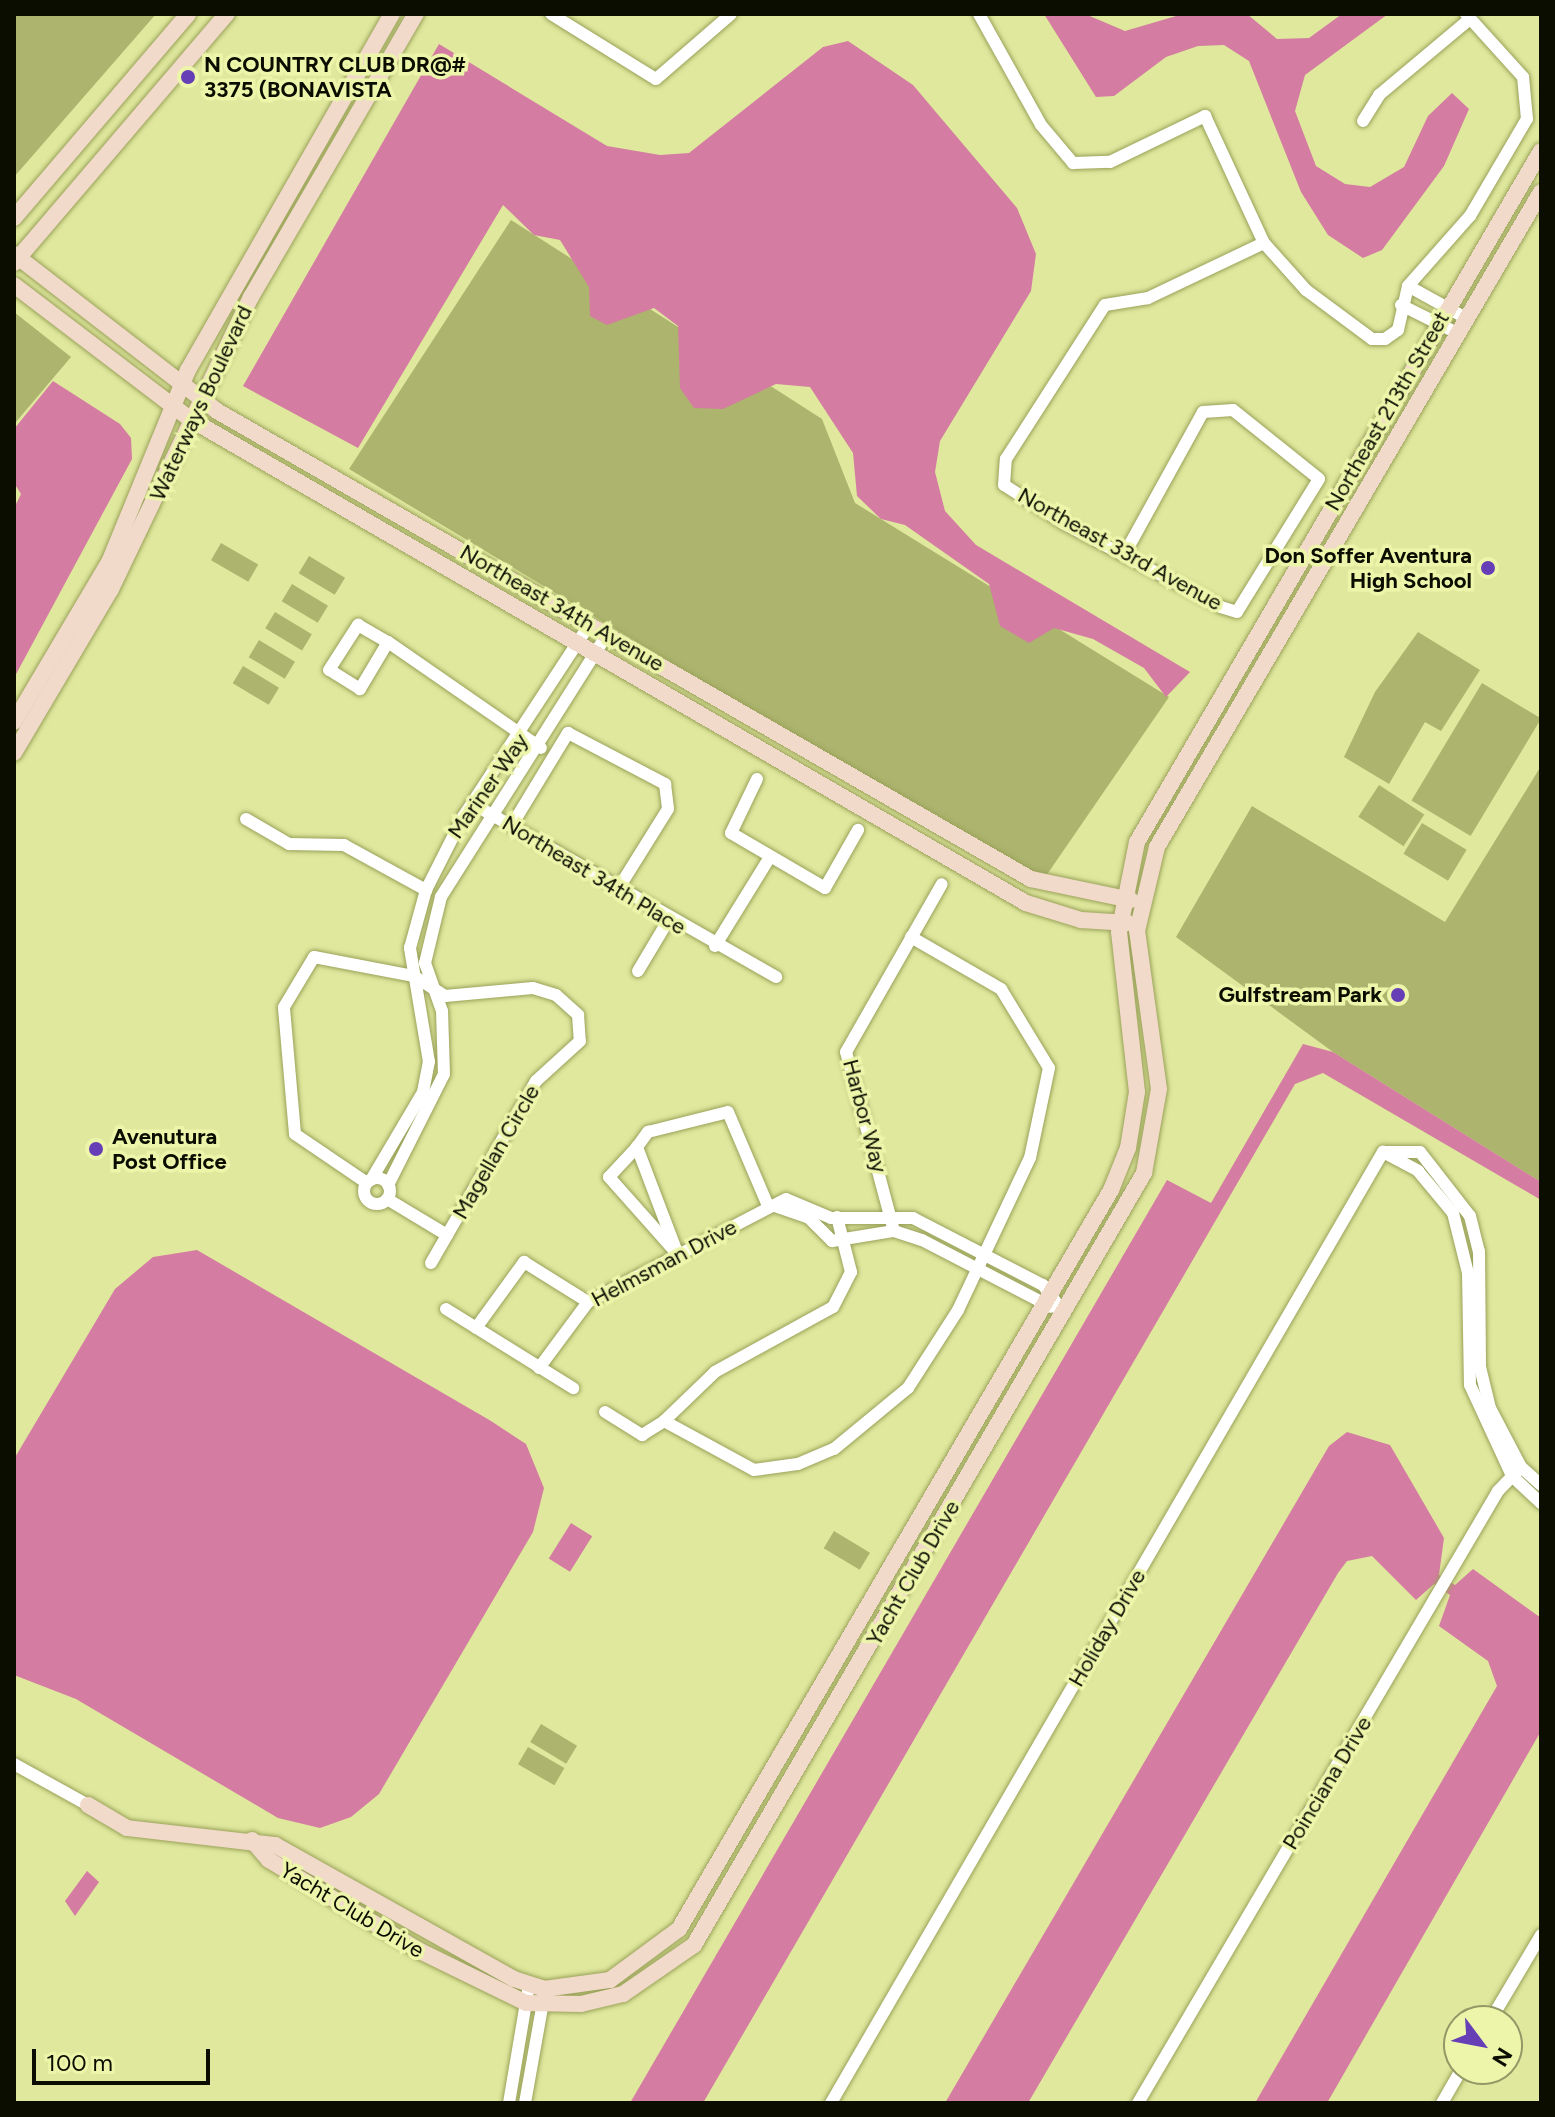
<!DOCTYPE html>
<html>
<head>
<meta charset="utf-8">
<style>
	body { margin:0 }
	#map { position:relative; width:1555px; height:2117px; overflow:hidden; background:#dfe89d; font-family:Figtree,sans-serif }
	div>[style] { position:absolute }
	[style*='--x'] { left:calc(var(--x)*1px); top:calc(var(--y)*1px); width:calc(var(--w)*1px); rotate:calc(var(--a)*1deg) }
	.green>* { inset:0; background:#acb46e; transform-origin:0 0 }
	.water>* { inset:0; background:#d47ca1; transform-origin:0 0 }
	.roads { filter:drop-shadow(0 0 2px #9aa25a) drop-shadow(0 0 2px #9aa25a) }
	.street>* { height:12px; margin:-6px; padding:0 6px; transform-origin:6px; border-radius:6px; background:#fff }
	.street>.ring { margin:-6px; padding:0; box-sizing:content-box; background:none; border:12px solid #fff; border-radius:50% }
	.secondary>* { height:16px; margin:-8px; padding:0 8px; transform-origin:8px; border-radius:8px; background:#f2daca }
	.dots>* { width:22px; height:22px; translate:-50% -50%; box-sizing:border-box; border:4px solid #ecf5aa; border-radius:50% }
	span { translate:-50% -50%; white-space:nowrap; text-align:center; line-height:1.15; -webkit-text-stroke:7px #ecf5aa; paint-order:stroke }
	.poi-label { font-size:22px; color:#0b0d00; font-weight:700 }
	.left { translate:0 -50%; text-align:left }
	.right { translate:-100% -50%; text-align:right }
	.street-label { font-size:22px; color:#0b0d00 }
	.frame { position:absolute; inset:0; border:16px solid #0b0d00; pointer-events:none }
	.north { position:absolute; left:1443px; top:2005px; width:80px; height:80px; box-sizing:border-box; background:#ecf5aa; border:2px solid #929866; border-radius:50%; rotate:122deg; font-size:22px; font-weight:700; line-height:32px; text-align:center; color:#0b0d00 }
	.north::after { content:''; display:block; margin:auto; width:28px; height:36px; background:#663eb6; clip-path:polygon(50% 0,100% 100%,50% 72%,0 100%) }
	.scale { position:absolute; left:32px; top:2049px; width:178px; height:36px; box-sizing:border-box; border:4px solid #0b0d00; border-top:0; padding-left:10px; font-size:24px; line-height:28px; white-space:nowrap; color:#0b0d00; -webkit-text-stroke:6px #ecf5aa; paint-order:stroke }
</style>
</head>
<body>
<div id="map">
	<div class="green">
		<i style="clip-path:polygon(14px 14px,156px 14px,14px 177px)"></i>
		<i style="clip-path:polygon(511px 220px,822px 419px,855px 503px,1169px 697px,1046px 876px,1010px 866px,349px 469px)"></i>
		<i style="clip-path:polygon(14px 312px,71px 357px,16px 422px,14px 421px)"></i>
		<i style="left:221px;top:543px;width:43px;height:20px;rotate:30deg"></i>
		<i style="left:309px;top:556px;width:42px;height:20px;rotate:31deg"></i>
		<i style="left:292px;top:584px;width:42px;height:20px;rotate:31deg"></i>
		<i style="left:275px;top:612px;width:43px;height:19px;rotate:31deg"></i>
		<i style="clip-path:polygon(1418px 632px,1480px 670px,1441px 731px,1425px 722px,1389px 784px,1344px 757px,1375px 692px)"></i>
		<i style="left:259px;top:640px;width:42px;height:20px;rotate:31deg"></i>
		<i style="left:243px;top:666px;width:42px;height:20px;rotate:31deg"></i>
		<i style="left:1482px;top:683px;width:69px;height:137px;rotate:31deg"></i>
		<i style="clip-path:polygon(1541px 766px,1541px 1182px,1333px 1052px,1176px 937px,1252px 806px,1445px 922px)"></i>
		<i style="left:1379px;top:785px;width:54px;height:38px;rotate:33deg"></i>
		<i style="left:1422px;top:823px;width:52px;height:36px;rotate:31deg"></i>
		<i style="left:834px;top:1531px;width:42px;height:20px;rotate:31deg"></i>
		<i style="left:541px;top:1724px;width:42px;height:21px;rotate:31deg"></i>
		<i style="left:528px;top:1747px;width:42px;height:20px;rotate:30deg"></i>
	</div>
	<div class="water">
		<i style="clip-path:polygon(1044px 14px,1085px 14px,1125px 31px,1183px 14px,1247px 14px,1277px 39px,1309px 38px,1342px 14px,1388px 14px,1305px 75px,1295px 111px,1316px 166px,1345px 184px,1370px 187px,1404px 167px,1428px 116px,1452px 93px,1469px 109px,1444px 166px,1382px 250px,1363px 258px,1328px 235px,1301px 192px,1249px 61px,1224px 45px,1198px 46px,1166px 57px,1114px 96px,1096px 97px)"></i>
		<i style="clip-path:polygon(848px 41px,913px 85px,1017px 208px,1036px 254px,1031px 291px,940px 441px,935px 472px,945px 511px,976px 545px,1190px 672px,1166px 697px,1144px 668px,1093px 639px,1054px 628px,1029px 643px,1000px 626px,989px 584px,905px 525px,881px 519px,857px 496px,853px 453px,810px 387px,776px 384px,723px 409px,694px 408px,680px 388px,678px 326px,654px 308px,607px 325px,590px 316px,589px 287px,560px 240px,534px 235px,503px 205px,358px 448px,243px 386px,439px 44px,607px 146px,660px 155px,689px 153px,823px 47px)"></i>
		<i style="clip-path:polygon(53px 381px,120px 424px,131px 438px,132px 459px,14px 678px,14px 508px,21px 494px,14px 483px,14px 429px)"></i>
		<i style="clip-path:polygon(1303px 1044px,1333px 1052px,1541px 1182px,1541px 1200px,1323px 1073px,1295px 1084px,703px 2103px,630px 2103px,1167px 1180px,1211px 1203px)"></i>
		<i style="clip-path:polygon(197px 1250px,491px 1421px,526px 1444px,544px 1488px,533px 1532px,379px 1794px,351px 1817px,320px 1828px,278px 1818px,76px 1699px,14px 1675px,14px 1459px,115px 1289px,153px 1257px)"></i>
		<i style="clip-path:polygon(1347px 1432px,1390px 1445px,1444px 1538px,1439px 1575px,1455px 1585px,1473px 1569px,1541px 1618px,1541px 1731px,1327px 2103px,1255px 2103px,1497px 1686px,1488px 1661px,1439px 1626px,1450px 1595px,1434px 1584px,1416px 1600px,1372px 1556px,1347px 1561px,1338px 1573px,1028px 2103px,945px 2103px,1329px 1446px)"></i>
		<i style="left:571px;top:1523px;width:25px;height:42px;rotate:32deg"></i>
		<i style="clip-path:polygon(87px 1871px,99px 1882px,75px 1916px,65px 1901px)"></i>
	</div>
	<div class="roads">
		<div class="street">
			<i style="--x:551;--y:14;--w:123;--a:31.8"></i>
			<i style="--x:656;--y:79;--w:99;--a:-40.9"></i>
			<i style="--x:979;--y:14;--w:127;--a:60.8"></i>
			<i style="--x:1041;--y:125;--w:50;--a:49.9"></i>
			<i style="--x:1073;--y:163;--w:37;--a:-2"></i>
			<i style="--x:1110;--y:162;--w:106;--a:-25.8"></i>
			<i style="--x:1205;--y:116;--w:140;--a:65.1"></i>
			<i style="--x:1264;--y:243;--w:63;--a:48.2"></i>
			<i style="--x:1306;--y:290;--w:82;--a:36.6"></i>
			<i style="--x:1372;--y:339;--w:13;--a:0"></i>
			<i style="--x:1385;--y:339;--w:16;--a:-35"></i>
			<i style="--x:1398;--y:330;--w:45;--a:-77.2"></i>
			<i style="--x:1408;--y:286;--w:94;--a:-48.5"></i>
			<i style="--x:1470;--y:216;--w:113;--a:-59.6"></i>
			<i style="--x:1527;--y:119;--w:42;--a:-95.4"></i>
			<i style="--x:1523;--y:77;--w:85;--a:-132.1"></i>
			<i style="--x:1363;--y:121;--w:31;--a:-58"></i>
			<i style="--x:1379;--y:95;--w:119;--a:-39.9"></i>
			<i style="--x:1408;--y:286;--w:66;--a:28.9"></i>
			<i style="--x:1401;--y:305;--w:63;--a:26.6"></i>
			<i style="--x:1124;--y:555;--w:163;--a:-61.1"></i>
			<i style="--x:1203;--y:412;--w:30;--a:-4"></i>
			<i style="--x:1233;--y:410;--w:110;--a:38.7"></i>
			<i style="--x:1319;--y:479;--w:156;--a:121.7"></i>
			<i style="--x:1237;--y:612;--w:17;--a:-163"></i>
			<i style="--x:1221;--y:607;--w:179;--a:-152"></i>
			<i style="--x:1063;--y:523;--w:70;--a:-147.2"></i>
			<i style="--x:1004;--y:485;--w:26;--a:-86"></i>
			<i style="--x:1006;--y:459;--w:183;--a:-57.3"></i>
			<i style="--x:1105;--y:305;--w:44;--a:-9.2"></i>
			<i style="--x:1148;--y:298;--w:128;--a:-25.4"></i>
			<i style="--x:358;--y:625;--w:34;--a:30"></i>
			<i style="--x:388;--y:642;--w:55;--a:120.8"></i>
			<i style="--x:360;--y:689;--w:36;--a:-148"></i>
			<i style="--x:329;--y:670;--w:54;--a:-57.2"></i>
			<i style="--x:388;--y:642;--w:186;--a:34.7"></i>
			<i style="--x:757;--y:779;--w:60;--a:115.7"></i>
			<i style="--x:731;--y:833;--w:109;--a:30.3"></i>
			<i style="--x:825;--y:888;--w:67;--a:-60.4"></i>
			<i style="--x:473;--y:804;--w:349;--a:29.7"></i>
			<i style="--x:246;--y:819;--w:50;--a:30.2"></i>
			<i style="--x:289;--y:844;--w:55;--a:1"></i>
			<i style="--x:344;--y:845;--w:94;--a:28.8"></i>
			<i style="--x:512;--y:825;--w:108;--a:-58.7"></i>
			<i style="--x:568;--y:733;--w:110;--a:27.7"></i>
			<i style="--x:665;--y:784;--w:25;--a:83"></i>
			<i style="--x:668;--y:809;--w:94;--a:122"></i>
			<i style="--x:715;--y:946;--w:105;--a:-58.3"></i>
			<i style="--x:638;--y:971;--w:61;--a:-59.2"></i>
			<i style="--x:637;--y:1147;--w:41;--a:133"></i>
			<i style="--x:609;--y:1177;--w:96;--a:48.4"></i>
			<i style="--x:1383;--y:1152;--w:40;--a:28"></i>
			<i style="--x:1418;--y:1171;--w:55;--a:50.2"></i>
			<i style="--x:1453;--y:1213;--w:62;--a:76"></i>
			<i style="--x:1468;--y:1273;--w:112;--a:89"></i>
			<i style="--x:1470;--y:1385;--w:100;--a:65.2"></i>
			<i style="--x:1512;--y:1476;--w:40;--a:43"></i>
			<i style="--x:1386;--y:1152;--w:34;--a:0"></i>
			<i style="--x:1420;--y:1152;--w:81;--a:52"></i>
			<i style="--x:1470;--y:1216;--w:36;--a:76"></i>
			<i style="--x:1479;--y:1251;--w:116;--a:89.5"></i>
			<i style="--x:1480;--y:1367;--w:42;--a:76.3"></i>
			<i style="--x:1490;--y:1408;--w:67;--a:62.3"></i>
			<i style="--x:1521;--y:1467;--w:27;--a:42"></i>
			<i class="ring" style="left:364px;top:1178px;width:14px;height:14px"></i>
			<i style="--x:371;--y:1180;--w:102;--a:-59.4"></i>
			<i style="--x:423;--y:1092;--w:31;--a:-79"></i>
			<i style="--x:429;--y:1062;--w:116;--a:-99.5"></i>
			<i style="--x:410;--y:948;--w:60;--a:-74.6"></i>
			<i style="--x:426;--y:890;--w:82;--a:-63.1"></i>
			<i style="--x:463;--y:817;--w:231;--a:-56.7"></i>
			<i style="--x:367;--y:1183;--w:87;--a:-145.8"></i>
			<i style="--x:295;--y:1134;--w:127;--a:-95"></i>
			<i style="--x:284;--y:1007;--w:58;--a:-59"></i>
			<i style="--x:314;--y:957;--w:102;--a:10.8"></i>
			<i style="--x:414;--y:976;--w:37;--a:33"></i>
			<i style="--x:445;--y:996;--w:88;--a:-5.2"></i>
			<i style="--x:533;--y:988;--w:24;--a:17"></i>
			<i style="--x:556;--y:995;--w:30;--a:42"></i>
			<i style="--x:578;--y:1015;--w:26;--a:86"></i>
			<i style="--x:580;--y:1041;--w:59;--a:137.7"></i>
			<i style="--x:536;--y:1081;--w:178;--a:120"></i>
			<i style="--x:447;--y:1235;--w:70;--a:-149"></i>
			<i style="--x:388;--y:1185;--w:124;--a:-63.2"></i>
			<i style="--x:444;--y:1074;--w:63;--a:-91.8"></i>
			<i style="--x:442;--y:1011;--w:51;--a:-109.5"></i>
			<i style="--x:425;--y:963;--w:68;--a:-76.4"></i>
			<i style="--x:441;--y:897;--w:311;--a:-57.7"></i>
			<i style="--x:775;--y:1206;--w:36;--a:19"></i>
			<i style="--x:809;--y:1218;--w:33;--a:45"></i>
			<i style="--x:832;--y:1241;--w:63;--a:-9.2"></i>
			<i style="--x:894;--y:1231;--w:29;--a:18"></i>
			<i style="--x:922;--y:1240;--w:145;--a:27.4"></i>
			<i style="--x:837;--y:1217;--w:57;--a:75.7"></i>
			<i style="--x:851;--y:1272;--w:39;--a:117"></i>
			<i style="--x:833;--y:1307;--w:135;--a:151.2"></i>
			<i style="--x:715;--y:1372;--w:71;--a:136.1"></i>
			<i style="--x:664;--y:1421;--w:102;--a:28.6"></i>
			<i style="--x:754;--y:1470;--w:44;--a:-7.8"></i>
			<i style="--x:798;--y:1464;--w:39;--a:-23"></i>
			<i style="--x:834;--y:1449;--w:96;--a:-39.5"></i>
			<i style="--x:908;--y:1388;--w:93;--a:-57.3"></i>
			<i style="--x:958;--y:1310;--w:168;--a:-64.7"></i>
			<i style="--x:1030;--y:1158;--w:92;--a:-78.1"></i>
			<i style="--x:1049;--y:1068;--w:92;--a:-121.3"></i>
			<i style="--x:1001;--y:989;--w:104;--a:-150"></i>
			<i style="--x:894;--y:1231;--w:185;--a:-105"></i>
			<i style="--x:846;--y:1052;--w:193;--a:-60.3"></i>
			<i style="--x:678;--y:1255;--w:116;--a:-110.8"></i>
			<i style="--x:637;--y:1147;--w:19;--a:-54"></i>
			<i style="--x:648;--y:1132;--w:82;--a:-14"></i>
			<i style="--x:728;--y:1112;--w:102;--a:66.9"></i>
			<i style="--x:431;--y:1263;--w:32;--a:-60"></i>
			<i style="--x:446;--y:1309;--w:150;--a:31.9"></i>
			<i style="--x:476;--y:1328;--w:82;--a:-54"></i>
			<i style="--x:524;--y:1262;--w:75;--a:32"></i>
			<i style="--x:539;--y:1368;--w:82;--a:-53.4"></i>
			<i style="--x:588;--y:1302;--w:223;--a:-27.5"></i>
			<i style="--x:786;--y:1199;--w:49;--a:22.9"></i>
			<i style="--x:831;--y:1218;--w:82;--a:0"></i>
			<i style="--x:913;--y:1218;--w:146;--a:27.3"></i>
			<i style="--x:1043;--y:1285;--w:36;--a:53"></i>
			<i style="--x:605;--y:1412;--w:44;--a:31.9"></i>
			<i style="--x:642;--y:1435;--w:26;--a:-32"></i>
			<i style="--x:14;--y:1764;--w:85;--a:29"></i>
			<i style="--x:1490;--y:2021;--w:100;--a:-59.3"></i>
			<i style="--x:509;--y:2103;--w:120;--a:-80.4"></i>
			<i style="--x:525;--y:2103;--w:109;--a:-79.9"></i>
			<i style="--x:831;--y:2103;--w:1100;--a:-59.87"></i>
			<i style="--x:1138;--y:2103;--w:710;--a:-59.53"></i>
			<i style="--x:1498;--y:1491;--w:33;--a:-46"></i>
			<i style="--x:1442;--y:2103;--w:39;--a:-60"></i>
		</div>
		<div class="secondary">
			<i style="--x:14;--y:218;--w:268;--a:-49.5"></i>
			<i style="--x:14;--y:254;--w:257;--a:37.7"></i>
			<i style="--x:217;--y:411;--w:939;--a:29.9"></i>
			<i style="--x:1031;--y:879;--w:102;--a:11.9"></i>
			<i style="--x:14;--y:263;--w:328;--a:-49.5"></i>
			<i style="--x:14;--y:285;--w:221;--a:37.3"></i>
			<i style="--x:190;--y:419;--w:966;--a:30.07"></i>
			<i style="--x:1026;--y:903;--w:58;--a:17.2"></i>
			<i style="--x:1081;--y:920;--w:47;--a:3.7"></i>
			<i style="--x:14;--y:722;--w:188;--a:-59.3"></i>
			<i style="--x:110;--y:560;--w:205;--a:-67.7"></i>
			<i style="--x:188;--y:370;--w:410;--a:-60.2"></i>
			<i style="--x:14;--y:753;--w:191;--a:-59.4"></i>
			<i style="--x:111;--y:589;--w:324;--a:-64.4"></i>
			<i style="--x:251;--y:297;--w:328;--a:-59.8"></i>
			<i style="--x:88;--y:1805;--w:45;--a:30.5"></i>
			<i style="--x:127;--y:1828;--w:149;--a:6.6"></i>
			<i style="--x:275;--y:1845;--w:274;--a:29.3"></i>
			<i style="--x:514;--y:1979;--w:32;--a:18"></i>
			<i style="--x:544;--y:1989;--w:67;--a:-7.8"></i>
			<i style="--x:610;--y:1980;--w:86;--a:-36.5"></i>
			<i style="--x:679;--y:1929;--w:856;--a:-59.69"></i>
			<i style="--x:1111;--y:1190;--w:45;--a:-68"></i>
			<i style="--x:1128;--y:1148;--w:57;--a:-80.9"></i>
			<i style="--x:1137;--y:1092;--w:161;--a:-96.4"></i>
			<i style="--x:1119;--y:932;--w:92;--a:-78.7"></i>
			<i style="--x:1137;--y:842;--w:800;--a:-59.69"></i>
			<i style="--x:252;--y:1840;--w:26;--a:50"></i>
			<i style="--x:269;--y:1860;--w:176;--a:31.1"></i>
			<i style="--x:420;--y:1951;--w:118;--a:26.1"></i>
			<i style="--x:526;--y:2003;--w:55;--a:1"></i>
			<i style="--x:581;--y:2004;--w:43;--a:-13.4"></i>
			<i style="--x:623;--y:1994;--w:86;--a:-34.6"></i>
			<i style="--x:694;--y:1945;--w:894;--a:-59.76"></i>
			<i style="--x:1144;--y:1173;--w:85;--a:-79.9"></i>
			<i style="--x:1159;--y:1089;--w:160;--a:-97.9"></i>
			<i style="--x:1137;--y:931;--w:86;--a:-76.6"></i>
			<i style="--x:1157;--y:847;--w:759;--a:-59.62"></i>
		</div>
	</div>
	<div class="dots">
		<i style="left:188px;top:77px;background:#663eb6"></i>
		<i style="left:1488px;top:568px;background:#663eb6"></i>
		<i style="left:1398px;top:995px;background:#663eb6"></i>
		<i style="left:96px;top:1149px;background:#663eb6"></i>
	</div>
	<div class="poi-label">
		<span class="left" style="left:204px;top:77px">N COUNTRY CLUB DR@#<br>3375 (BONAVISTA</span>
		<span class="right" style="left:1472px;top:568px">Don Soffer Aventura<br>High School</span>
		<span class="right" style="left:1382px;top:995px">Gulfstream Park</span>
		<span class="left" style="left:112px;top:1149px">Avenutura<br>Post Office</span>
	</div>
	<div class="street-label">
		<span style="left:201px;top:403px;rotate:-65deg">Waterways Boulevard</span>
		<span style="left:1387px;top:411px;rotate:-60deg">Northeast 213th Street</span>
		<span style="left:1120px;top:549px;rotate:29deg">Northeast 33rd Avenue</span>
		<span style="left:562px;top:608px;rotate:30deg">Northeast 34th Avenue</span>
		<span style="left:488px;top:786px;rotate:-55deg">Mariner Way</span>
		<span style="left:594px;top:875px;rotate:31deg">Northeast 34th Place</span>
		<span style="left:865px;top:1116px;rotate:75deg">Harbor Way</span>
		<span style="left:496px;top:1152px;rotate:-60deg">Magellan Circle</span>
		<span style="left:664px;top:1263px;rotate:-28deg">Helmsman Drive</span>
		<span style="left:913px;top:1573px;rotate:-60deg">Yacht Club Drive</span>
		<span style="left:1107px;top:1628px;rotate:-60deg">Holiday Drive</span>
		<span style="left:1327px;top:1783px;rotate:-59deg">Poinciana Drive</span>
		<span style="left:352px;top:1910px;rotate:31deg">Yacht Club Drive</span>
	</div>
	<div class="frame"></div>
	<div class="north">N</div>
	<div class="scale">100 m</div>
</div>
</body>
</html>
